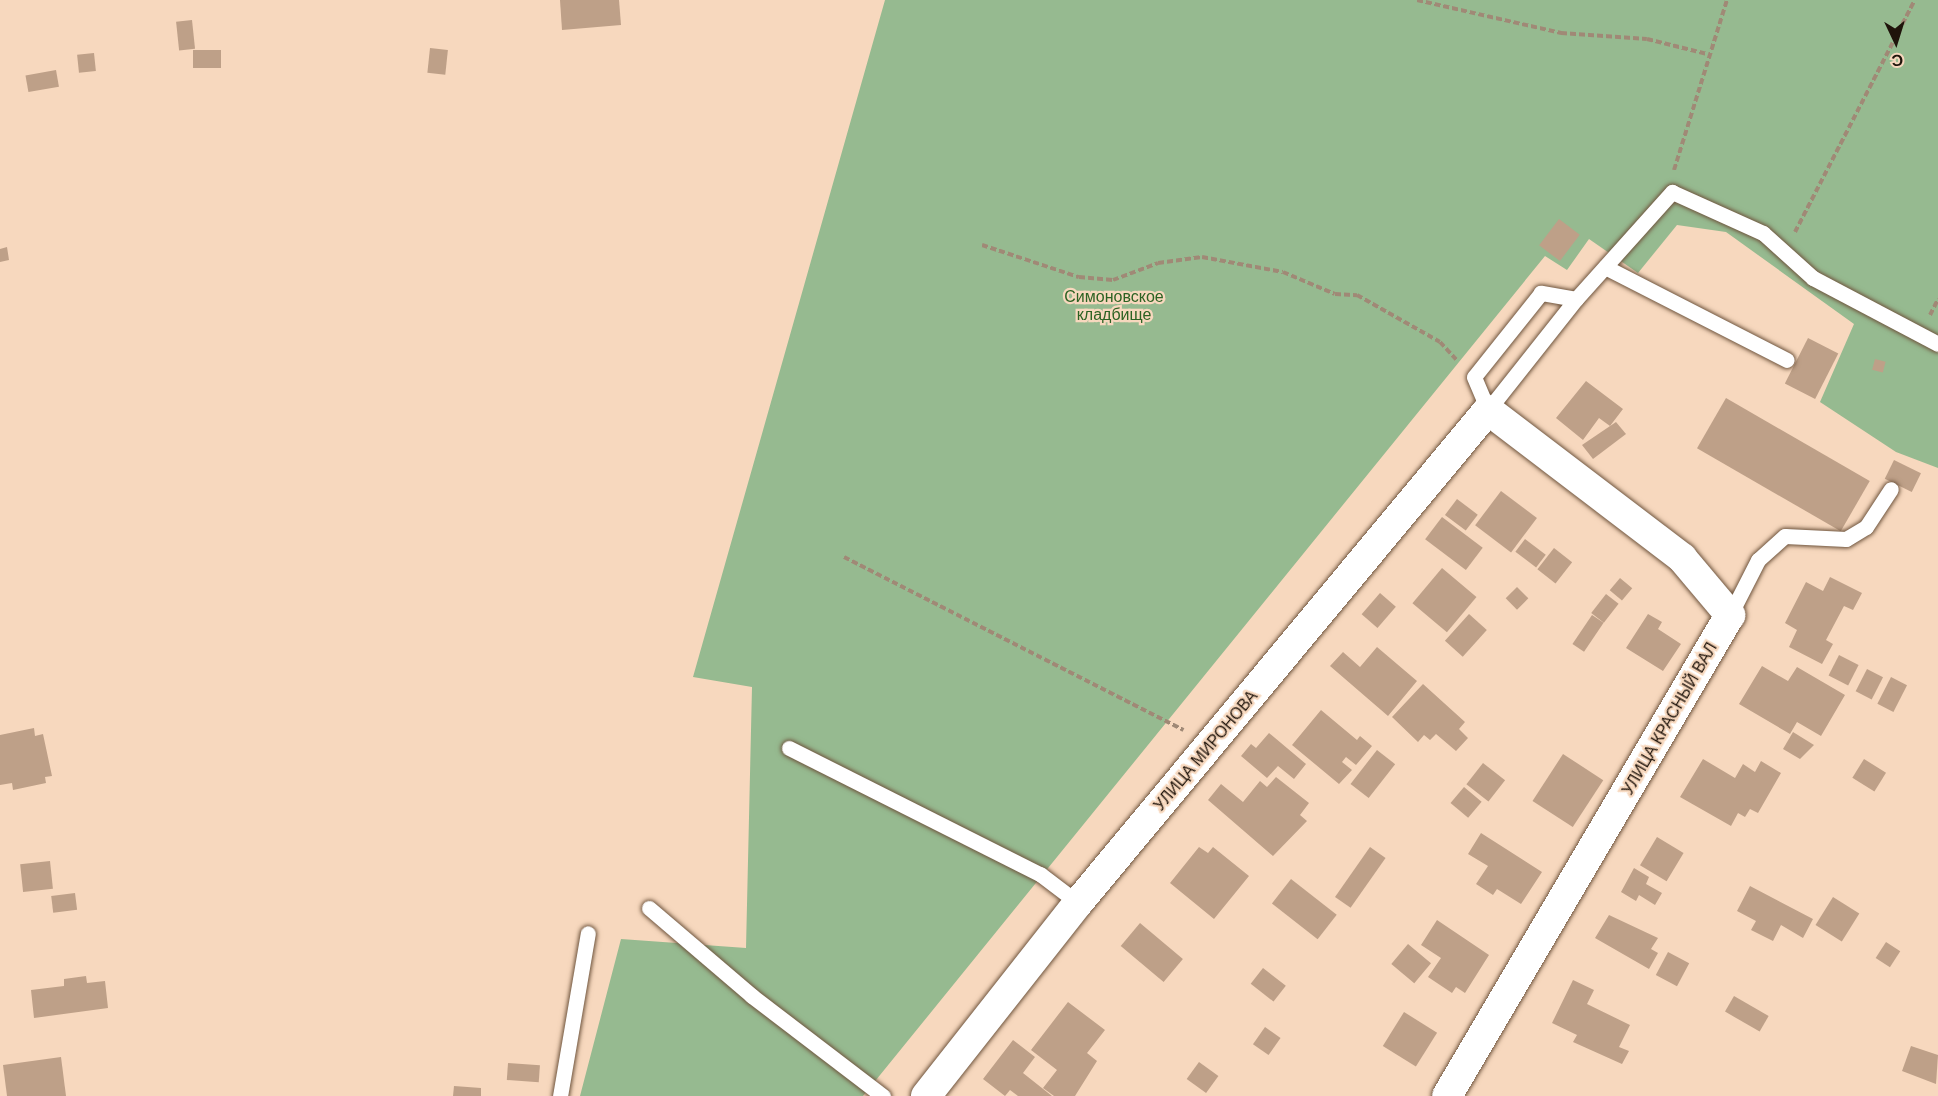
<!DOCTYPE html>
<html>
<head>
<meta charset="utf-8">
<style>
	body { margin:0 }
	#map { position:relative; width:1938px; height:1096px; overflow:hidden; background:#f7d8be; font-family:Arial,sans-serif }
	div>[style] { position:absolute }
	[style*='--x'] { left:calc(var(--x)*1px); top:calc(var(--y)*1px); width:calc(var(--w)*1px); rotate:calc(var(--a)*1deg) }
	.green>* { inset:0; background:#96ba90 }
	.building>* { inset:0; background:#bea088; transform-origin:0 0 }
	.path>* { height:4px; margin-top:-2px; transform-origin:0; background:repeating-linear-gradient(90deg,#a08976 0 6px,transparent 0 9px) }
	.roads { filter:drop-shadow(0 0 2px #6f553e) drop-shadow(0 0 2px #6f553e) }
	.lane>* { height:15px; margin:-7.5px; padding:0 7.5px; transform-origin:7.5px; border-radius:7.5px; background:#fff }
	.street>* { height:30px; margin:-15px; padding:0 15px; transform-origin:15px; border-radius:15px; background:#fff }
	span { translate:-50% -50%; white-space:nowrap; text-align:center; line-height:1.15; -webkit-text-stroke:4.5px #f7d8be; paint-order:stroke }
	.park-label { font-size:16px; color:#2c6223 }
	.street-label { font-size:16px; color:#1f140b }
	.north { position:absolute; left:1866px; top:12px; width:60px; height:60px; -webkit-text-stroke:4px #f7d8be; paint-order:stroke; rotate:176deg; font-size:16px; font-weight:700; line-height:24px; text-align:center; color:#1f140b }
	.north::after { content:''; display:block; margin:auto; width:21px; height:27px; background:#1f140b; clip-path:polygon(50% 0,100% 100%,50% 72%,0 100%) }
</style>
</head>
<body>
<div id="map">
	<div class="green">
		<i style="clip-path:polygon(885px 0,1938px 0,1938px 468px,1896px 452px,1820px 402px,1854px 324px,1726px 232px,1677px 225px,1638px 273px,1589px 239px,1567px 270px,1545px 256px,863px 1096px,580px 1096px,621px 939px,746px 948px,752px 687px,693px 677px)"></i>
	</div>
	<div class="building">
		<i style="clip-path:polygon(560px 0,619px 0,621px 25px,562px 30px)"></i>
		<i style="left:192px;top:20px;width:29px;height:16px;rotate:84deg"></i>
		<i style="left:430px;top:48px;width:18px;height:25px;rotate:6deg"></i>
		<i style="left:193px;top:50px;width:28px;height:18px"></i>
		<i style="left:94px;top:53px;width:18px;height:17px;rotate:84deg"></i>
		<i style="left:56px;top:70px;width:17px;height:31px;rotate:80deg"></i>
		<i style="left:1559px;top:219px;width:26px;height:33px;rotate:37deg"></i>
		<i style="clip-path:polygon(7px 247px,9px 260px,0 262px,0 249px)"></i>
		<i style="left:1808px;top:338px;width:34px;height:51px;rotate:27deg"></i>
		<i style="left:1875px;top:359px;width:11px;height:11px;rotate:15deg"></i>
		<i style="clip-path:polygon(1586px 381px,1623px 409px,1610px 426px,1599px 418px,1583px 440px,1556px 418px)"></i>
		<i style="left:1726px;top:398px;width:166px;height:58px;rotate:30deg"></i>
		<i style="clip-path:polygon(1616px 422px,1626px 434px,1593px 459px,1582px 445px)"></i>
		<i style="left:1894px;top:460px;width:30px;height:21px;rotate:26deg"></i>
		<i style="left:1501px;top:491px;width:45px;height:43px;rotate:37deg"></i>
		<i style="left:1457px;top:499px;width:26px;height:20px;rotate:37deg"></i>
		<i style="left:1442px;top:517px;width:51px;height:28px;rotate:37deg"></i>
		<i style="left:1525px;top:539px;width:26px;height:16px;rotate:37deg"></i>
		<i style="left:1554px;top:548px;width:23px;height:27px;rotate:38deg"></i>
		<i style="left:1442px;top:568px;width:45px;height:46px;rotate:40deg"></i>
		<i style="clip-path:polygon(1830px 577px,1862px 593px,1853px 610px,1844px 606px,1826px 640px,1833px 644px,1822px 664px,1789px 647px,1797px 630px,1785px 623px,1806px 582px,1823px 591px)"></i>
		<i style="left:1620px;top:578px;width:16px;height:16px;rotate:40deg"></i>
		<i style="left:1517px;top:587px;width:16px;height:16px;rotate:45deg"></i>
		<i style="left:1380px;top:593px;width:21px;height:28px;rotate:41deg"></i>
		<i style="left:1606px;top:594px;width:16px;height:24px;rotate:38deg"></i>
		<i style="left:1469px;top:614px;width:24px;height:36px;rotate:42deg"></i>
		<i style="clip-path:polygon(1648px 614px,1662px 622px,1658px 629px,1681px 644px,1663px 671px,1626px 648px)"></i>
		<i style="left:1592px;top:615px;width:14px;height:35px;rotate:34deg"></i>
		<i style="clip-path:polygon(1377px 647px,1417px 681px,1388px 716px,1330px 666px,1343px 652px,1360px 667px)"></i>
		<i style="left:1839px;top:655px;width:22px;height:23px;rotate:27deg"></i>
		<i style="clip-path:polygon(1762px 666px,1788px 681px,1797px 667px,1845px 695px,1821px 736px,1797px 722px,1790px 734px,1739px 704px)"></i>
		<i style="left:1867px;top:669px;width:18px;height:25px;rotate:27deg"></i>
		<i style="left:1891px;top:677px;width:18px;height:30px;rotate:27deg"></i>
		<i style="clip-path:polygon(1423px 684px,1465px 722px,1459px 729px,1468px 738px,1456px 751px,1436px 734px,1430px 740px,1424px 735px,1418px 742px,1392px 717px)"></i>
		<i style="clip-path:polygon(1321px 710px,1357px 740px,1360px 736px,1372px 746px,1356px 765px,1346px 757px,1342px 762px,1352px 770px,1339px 784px,1292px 745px)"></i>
		<i style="clip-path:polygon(34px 728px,35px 736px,43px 734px,52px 776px,45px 777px,46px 783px,13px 790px,12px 783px,0 785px,0 735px)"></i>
		<i style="clip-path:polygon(1793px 732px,1814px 745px,1800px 759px,1783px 749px)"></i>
		<i style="clip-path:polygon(1269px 733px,1306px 764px,1294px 779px,1278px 766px,1267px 778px,1241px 756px,1251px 744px,1256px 748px)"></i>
		<i style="left:1377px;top:750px;width:23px;height:43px;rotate:38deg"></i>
		<i style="left:1563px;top:754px;width:48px;height:56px;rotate:33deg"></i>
		<i style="clip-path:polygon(1703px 759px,1735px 778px,1743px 764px,1755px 772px,1761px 761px,1781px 773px,1758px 813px,1750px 809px,1745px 817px,1738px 813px,1731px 826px,1680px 797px)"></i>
		<i style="left:1864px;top:759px;width:26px;height:22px;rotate:32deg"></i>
		<i style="left:1483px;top:763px;width:28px;height:27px;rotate:38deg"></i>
		<i style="clip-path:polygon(1276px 777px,1309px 803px,1300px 815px,1307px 821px,1273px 856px,1208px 800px,1221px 784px,1243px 802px,1260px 781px,1267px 787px)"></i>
		<i style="left:1464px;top:787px;width:23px;height:21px;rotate:40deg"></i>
		<i style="clip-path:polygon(1481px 833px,1542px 872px,1521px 904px,1497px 889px,1493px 895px,1476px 884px,1488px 866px,1468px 854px)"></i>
		<i style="left:1657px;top:837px;width:31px;height:33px;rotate:31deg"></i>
		<i style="clip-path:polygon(1199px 847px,1208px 853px,1213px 847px,1249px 876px,1214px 919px,1170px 883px)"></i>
		<i style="left:1370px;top:847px;width:19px;height:61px;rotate:35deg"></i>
		<i style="left:50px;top:861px;width:28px;height:30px;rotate:84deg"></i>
		<i style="clip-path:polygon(1634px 868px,1649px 877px,1646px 884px,1662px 893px,1655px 905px,1639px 895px,1636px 901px,1621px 892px)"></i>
		<i style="left:1291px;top:879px;width:58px;height:31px;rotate:38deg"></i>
		<i style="clip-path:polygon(1750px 886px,1813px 919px,1803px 938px,1781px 925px,1773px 941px,1751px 930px,1756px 921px,1737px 911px)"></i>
		<i style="left:75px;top:893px;width:17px;height:24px;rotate:83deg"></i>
		<i style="left:1833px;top:897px;width:31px;height:33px;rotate:32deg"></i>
		<i style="clip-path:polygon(1609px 915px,1658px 938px,1651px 949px,1658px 953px,1649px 969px,1595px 938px)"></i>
		<i style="clip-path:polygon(1437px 920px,1489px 955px,1465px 993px,1456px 987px,1452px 993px,1428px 977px,1441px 958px,1421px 945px)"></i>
		<i style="left:1140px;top:923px;width:56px;height:30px;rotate:40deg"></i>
		<i style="left:1886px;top:942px;width:17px;height:19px;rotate:33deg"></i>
		<i style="left:1408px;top:944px;width:30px;height:26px;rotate:40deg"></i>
		<i style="left:1668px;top:952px;width:24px;height:26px;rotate:28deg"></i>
		<i style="left:1263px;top:968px;width:29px;height:20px;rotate:38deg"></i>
		<i style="clip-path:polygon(86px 976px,87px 983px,105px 981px,108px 1008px,34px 1018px,31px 990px,64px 986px,64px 979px)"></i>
		<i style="clip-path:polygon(1573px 980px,1594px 990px,1587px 1004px,1630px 1025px,1619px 1047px,1629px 1051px,1622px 1064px,1573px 1042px,1577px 1035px,1552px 1023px)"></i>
		<i style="left:1734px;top:996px;width:40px;height:18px;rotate:30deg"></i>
		<i style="clip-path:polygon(1068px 1002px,1105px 1030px,1087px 1053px,1097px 1061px,1075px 1096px,1054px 1096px,1043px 1088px,1057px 1070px,1031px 1050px)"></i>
		<i style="left:1404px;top:1012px;width:39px;height:40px;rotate:32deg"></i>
		<i style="left:1265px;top:1027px;width:19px;height:21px;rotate:35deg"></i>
		<i style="clip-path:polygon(1013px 1040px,1035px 1057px,1023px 1073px,1052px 1096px,1018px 1096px,1010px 1090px,1005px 1096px,983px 1079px)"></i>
		<i style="clip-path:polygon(1911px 1046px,1938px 1055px,1936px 1084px,1902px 1071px)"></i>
		<i style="clip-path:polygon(61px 1057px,66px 1096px,7px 1096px,3px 1065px)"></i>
		<i style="left:1199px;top:1062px;width:24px;height:21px;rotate:36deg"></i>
		<i style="left:508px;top:1063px;width:32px;height:17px;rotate:4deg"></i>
		<i style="clip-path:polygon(454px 1086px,481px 1088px,481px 1096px,453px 1096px)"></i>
	</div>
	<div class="path">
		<i style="--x:1417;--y:0;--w:148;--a:12.9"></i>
		<i style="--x:1561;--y:33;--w:86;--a:4"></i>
		<i style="--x:1647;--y:39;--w:62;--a:14"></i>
		<i style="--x:1674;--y:170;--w:178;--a:-72.7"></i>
		<i style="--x:1795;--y:232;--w:261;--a:-62.7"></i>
		<i style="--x:982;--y:245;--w:102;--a:18.3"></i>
		<i style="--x:1079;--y:277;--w:34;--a:5"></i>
		<i style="--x:1113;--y:280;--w:48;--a:-20.7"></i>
		<i style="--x:1158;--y:263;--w:44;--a:-7.8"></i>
		<i style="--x:1202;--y:257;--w:82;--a:10.5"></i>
		<i style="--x:1283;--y:272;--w:56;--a:22.9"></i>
		<i style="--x:1335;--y:294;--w:22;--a:3"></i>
		<i style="--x:1357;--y:295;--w:95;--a:29.5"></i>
		<i style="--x:1440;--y:342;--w:26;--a:47"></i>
		<i style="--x:1930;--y:315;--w:18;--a:-63"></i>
		<i style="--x:844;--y:557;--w:381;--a:27"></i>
	</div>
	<div class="roads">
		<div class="lane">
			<i style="--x:1605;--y:267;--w:204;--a:27.1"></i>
			<i style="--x:1576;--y:299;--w:36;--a:-170"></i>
			<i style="--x:1541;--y:293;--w:107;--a:128.6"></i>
			<i style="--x:1474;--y:377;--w:36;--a:67"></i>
			<i style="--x:1488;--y:410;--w:142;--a:-51.6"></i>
			<i style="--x:1576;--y:299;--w:144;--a:-48.1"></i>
			<i style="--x:1672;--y:192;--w:100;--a:24.3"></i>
			<i style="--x:1763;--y:233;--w:67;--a:42"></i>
			<i style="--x:1813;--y:278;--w:141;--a:27.8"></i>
			<i style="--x:1730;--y:615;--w:62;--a:-63"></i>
			<i style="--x:1758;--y:560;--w:36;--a:-42"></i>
			<i style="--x:1785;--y:536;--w:61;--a:2.8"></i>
			<i style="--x:1846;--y:539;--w:23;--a:-31"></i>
			<i style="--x:1866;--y:527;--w:45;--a:-56.7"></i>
			<i style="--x:789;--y:748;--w:281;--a:26.7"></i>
			<i style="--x:1040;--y:874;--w:48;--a:37.3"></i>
			<i style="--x:649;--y:908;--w:135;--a:40.5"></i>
			<i style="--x:752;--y:996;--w:165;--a:37.4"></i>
			<i style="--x:560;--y:1096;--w:165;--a:-80.3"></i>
		</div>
		<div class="street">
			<i style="--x:926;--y:1096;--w:246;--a:-51.8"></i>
			<i style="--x:1078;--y:903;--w:641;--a:-50.25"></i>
			<i style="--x:1488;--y:410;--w:244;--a:37.3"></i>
			<i style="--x:1682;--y:558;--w:75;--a:49.9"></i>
			<i style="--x:1730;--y:615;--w:558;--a:120.47"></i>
		</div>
	</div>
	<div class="park-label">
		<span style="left:1114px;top:306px">Симоновское<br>кладбище</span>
	</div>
	<div class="street-label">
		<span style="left:1670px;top:719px;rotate:-60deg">УЛИЦА КРАСНЫЙ ВАЛ</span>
		<span style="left:1206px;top:751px;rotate:-50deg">УЛИЦА МИРОНОВА</span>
	</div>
	<div class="north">С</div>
</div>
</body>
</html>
